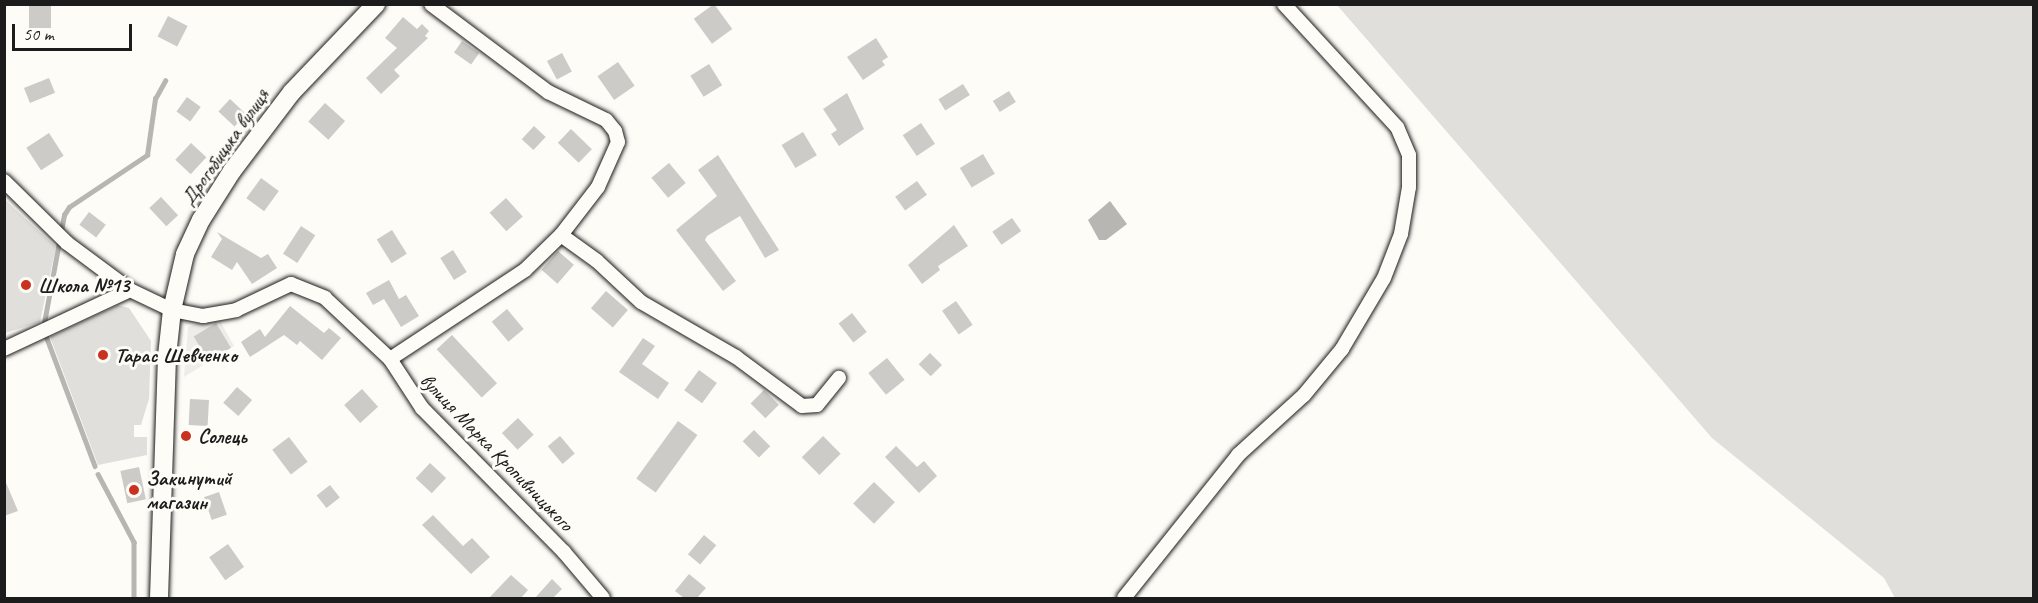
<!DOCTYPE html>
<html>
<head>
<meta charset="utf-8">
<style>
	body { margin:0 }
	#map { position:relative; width:2038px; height:603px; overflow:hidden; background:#fdfcf7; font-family:Caveat,sans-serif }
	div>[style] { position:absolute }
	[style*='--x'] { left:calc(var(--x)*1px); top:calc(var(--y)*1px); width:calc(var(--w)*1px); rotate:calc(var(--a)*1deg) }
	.built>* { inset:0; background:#eeede9 }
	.green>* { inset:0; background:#e0dfdb }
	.water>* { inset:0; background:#b7b6b2 }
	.stream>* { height:4.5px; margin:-2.25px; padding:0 2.25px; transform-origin:2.25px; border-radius:2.25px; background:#b7b6b2 }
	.building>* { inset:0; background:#cccbc8; transform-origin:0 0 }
	.roads { filter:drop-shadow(0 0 2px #1c1c1c) drop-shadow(0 0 2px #1c1c1c) }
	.minor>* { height:14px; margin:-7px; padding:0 7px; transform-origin:7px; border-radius:7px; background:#fdfcf7 }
	.tertiary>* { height:18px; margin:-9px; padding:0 9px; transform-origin:9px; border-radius:9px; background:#fdfcf7 }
	.dots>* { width:16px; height:16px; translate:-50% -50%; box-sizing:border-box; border:3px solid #fdfcf7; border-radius:50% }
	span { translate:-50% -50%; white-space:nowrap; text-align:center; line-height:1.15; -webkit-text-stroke:6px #fdfcf7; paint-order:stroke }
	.street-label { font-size:21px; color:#1c1c1c }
	.poi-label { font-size:21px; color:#1c1c1c; font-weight:700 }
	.left { translate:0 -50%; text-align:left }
	.frame { position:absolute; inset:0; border:6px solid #1c1c1c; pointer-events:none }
	.scale { position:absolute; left:12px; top:24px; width:120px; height:27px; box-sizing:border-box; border:3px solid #1c1c1c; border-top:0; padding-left:8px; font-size:18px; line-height:21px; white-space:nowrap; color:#1c1c1c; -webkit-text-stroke:4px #fdfcf7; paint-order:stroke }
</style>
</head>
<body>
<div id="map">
	<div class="built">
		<i style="clip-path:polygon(218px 317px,234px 346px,184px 377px,188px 327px)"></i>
	</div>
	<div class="green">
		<i style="clip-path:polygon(1337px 5px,2033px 5px,2033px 598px,1895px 598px,1884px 578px,1712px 438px)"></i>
		<i style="clip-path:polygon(4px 199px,56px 247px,40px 322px,5px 333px)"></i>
		<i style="clip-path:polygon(118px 305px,129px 308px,151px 341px,149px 399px,141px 425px,134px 425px,134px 437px,147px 437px,147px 455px,98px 465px,50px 337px)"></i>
	</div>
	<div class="water">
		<i style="clip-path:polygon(1110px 201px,1127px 224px,1106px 240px,1099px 240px,1088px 220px)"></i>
	</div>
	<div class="stream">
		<i style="--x:44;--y:323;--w:110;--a:-79.5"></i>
		<i style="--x:64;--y:215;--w:9;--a:-58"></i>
		<i style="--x:69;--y:207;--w:94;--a:-33.7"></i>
		<i style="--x:147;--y:155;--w:57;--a:-81.9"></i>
		<i style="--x:155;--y:99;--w:21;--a:-61"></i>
		<i style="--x:45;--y:333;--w:142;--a:69.4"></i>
		<i style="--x:98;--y:474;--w:77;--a:62.1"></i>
		<i style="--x:134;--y:542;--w:56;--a:90"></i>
	</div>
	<div class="building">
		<i style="left:29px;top:4px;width:22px;height:24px"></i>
		<i style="left:714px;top:4px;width:31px;height:25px;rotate:54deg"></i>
		<i style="left:168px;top:16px;width:22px;height:23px;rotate:27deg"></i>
		<i style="clip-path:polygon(403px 17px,417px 29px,422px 24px,429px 31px,425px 36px,428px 38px,394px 70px,400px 76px,381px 94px,366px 78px,397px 48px,385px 38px)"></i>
		<i style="clip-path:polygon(876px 38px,888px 57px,882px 61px,885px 65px,863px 80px,847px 57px)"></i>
		<i style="left:462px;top:41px;width:21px;height:14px;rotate:35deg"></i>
		<i style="left:562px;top:53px;width:21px;height:17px;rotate:62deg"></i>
		<i style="left:618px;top:62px;width:29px;height:25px;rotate:55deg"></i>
		<i style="left:709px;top:64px;width:25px;height:22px;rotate:58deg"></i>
		<i style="left:49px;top:78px;width:16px;height:27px;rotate:68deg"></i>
		<i style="left:963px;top:84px;width:13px;height:29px;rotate:58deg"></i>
		<i style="left:1009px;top:91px;width:13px;height:19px;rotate:58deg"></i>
		<i style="clip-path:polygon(847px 93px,864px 129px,839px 146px,831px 134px,837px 130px,823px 109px)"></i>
		<i style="left:187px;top:97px;width:17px;height:18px;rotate:36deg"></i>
		<i style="left:230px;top:99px;width:22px;height:17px;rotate:43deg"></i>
		<i style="left:325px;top:103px;width:27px;height:25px;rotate:42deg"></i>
		<i style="left:921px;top:123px;width:25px;height:22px;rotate:56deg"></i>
		<i style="left:534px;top:126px;width:16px;height:18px;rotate:43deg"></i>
		<i style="left:571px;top:129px;width:29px;height:19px;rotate:44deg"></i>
		<i style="left:803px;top:132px;width:27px;height:25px;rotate:59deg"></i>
		<i style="left:49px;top:133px;width:27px;height:27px;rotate:57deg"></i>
		<i style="left:191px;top:143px;width:21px;height:23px;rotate:43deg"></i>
		<i style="left:983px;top:154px;width:23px;height:27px;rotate:59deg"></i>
		<i style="clip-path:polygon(718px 155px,779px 250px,765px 258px,740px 216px,707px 236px,705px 240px,736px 281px,723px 291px,676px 230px,717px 196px,698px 170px)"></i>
		<i style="left:669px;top:163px;width:26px;height:23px;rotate:50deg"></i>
		<i style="left:261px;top:178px;width:22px;height:25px;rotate:36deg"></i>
		<i style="left:917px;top:181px;width:17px;height:27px;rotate:54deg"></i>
		<i style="left:161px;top:197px;width:25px;height:16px;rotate:47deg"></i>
		<i style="left:506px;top:198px;width:25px;height:22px;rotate:48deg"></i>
		<i style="left:89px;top:212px;width:21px;height:16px;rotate:37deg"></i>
		<i style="left:1012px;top:218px;width:16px;height:24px;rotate:55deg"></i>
		<i style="clip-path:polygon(954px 225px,968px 246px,938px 266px,940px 270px,922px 284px,908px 265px)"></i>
		<i style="left:301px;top:226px;width:17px;height:33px;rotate:33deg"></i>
		<i style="left:392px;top:230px;width:28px;height:18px;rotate:58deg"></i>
		<i style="clip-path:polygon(217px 232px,261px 258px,268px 254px,277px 268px,252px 284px,237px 262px,232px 270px,211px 257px,222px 239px)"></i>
		<i style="left:453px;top:250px;width:26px;height:15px;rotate:58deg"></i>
		<i style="left:558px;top:251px;width:21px;height:25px;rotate:41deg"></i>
		<i style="clip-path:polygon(389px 280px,399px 299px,406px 295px,419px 316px,401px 327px,384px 299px,373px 305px,366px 293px)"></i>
		<i style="left:606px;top:291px;width:29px;height:23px;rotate:41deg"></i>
		<i style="left:956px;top:301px;width:29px;height:17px;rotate:55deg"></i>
		<i style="clip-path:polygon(290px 306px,324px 333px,329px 328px,341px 338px,322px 360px,300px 341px,297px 345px,284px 335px,250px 357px,241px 342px,260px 329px,265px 337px)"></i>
		<i style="left:507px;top:309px;width:26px;height:20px;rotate:50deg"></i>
		<i style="left:852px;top:313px;width:24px;height:17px;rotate:52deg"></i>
		<i style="left:216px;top:323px;width:29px;height:26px;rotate:59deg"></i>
		<i style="left:452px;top:335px;width:66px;height:21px;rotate:47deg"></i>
		<i style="clip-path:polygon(643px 338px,655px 346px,642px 364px,669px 383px,658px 399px,619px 372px)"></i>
		<i style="left:930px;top:353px;width:17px;height:16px;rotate:45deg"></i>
		<i style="left:887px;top:358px;width:28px;height:24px;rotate:51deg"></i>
		<i style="left:699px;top:370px;width:22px;height:25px;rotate:36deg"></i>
		<i style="left:237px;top:387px;width:20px;height:21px;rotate:41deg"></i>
		<i style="left:362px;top:389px;width:24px;height:24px;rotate:48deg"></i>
		<i style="left:764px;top:390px;width:21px;height:19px;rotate:45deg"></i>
		<i style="left:190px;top:399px;width:19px;height:26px;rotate:3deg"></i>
		<i style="left:518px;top:418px;width:23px;height:22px;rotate:47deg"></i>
		<i style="left:678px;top:421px;width:24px;height:71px;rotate:36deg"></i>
		<i style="left:754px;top:430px;width:23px;height:16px;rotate:45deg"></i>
		<i style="left:560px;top:436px;width:23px;height:16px;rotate:50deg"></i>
		<i style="left:823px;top:436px;width:25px;height:30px;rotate:45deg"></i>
		<i style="left:289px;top:437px;width:31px;height:21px;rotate:53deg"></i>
		<i style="clip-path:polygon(896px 446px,917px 467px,924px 461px,937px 476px,919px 493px,885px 457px)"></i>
		<i style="left:430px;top:463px;width:22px;height:21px;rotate:43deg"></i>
		<i style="left:139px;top:467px;width:33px;height:19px;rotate:78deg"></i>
		<i style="clip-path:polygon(4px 478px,18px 511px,4px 516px)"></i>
		<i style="left:874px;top:482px;width:29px;height:30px;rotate:44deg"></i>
		<i style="left:330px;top:485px;width:16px;height:17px;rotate:52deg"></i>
		<i style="left:219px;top:492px;width:24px;height:16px;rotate:71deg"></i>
		<i style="clip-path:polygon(433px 515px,463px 546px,472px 538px,490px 557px,471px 574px,422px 525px)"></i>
		<i style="left:704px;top:535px;width:16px;height:25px;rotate:40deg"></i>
		<i style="left:228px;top:544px;width:28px;height:23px;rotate:55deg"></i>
		<i style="clip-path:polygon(689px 574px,706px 588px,697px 598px,684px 598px,675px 591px)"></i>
		<i style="clip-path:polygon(511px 575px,528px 590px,521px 598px,489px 598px)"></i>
		<i style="clip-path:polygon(552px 579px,562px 589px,553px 598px,535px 598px)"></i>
	</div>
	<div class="roads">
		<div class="minor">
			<i style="--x:4;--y:181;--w:88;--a:44.5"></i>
			<i style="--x:67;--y:243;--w:79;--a:36.7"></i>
			<i style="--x:130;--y:290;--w:47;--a:25.5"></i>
			<i style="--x:172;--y:310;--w:32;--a:11"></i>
			<i style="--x:203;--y:316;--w:34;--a:-10"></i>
			<i style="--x:236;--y:310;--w:61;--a:-25.3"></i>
			<i style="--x:291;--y:284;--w:37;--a:22"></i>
			<i style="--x:325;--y:298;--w:89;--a:43.2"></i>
			<i style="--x:390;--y:359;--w:59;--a:56.9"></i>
			<i style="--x:422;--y:408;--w:202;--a:45.4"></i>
			<i style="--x:564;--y:552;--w:60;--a:49.7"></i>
			<i style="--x:561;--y:235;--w:44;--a:35.8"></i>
			<i style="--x:597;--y:261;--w:60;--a:43"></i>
			<i style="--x:641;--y:302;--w:110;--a:30.1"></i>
			<i style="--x:736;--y:357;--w:82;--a:36.6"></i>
			<i style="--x:802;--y:406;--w:15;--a:-4"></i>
			<i style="--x:817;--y:405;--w:35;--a:-51"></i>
			<i style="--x:4;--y:349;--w:139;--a:-25.1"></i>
			<i style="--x:390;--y:359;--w:162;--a:-33.4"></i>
			<i style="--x:525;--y:270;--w:50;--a:-44.2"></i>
			<i style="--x:561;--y:235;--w:61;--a:-52.4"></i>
			<i style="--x:598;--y:187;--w:49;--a:-66"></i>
			<i style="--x:618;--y:142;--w:11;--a:-105"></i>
			<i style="--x:615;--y:131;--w:14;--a:-129"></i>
			<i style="--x:606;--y:120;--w:64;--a:-154.2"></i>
			<i style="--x:548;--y:92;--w:146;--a:-143.1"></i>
			<i style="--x:1124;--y:598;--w:183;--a:-51.4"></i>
			<i style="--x:1238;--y:455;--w:89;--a:-42.3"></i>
			<i style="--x:1304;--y:395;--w:60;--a:-50.4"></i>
			<i style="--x:1342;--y:349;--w:82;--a:-59.4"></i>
			<i style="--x:1384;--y:278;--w:47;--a:-68.9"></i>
			<i style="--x:1401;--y:234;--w:48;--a:-80.3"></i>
			<i style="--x:1409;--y:187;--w:32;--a:-90"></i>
			<i style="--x:1409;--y:155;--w:30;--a:-113"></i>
			<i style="--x:1397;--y:127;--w:167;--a:-132.6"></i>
		</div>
		<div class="tertiary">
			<i style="--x:159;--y:598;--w:242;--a:-88.1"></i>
			<i style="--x:167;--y:356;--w:46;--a:-83.8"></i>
			<i style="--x:172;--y:310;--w:57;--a:-76.9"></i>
			<i style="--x:185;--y:254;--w:38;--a:-65"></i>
			<i style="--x:201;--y:220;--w:58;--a:-57.7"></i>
			<i style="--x:232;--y:171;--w:99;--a:-52.8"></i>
			<i style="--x:292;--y:92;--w:122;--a:-46.3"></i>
		</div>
	</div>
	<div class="dots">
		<i style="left:26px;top:285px;background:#c8321e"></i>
		<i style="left:103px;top:355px;background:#c8321e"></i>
		<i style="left:186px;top:436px;background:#c8321e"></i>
		<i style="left:134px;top:490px;background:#c8321e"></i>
	</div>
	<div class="street-label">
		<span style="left:225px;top:147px;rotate:-55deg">Дрогобицька вулиця</span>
		<span style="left:497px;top:452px;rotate:46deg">вулиця Марка Кропивницького</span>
	</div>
	<div class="poi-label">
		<span class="left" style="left:38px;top:285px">Школа №13</span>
		<span class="left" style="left:115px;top:355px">Тарас Шевченко</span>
		<span class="left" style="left:198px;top:436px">Солець</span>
		<span class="left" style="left:146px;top:490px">Закинутий<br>магазин</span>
	</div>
	<div class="frame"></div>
	<div class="scale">50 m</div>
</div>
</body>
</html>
